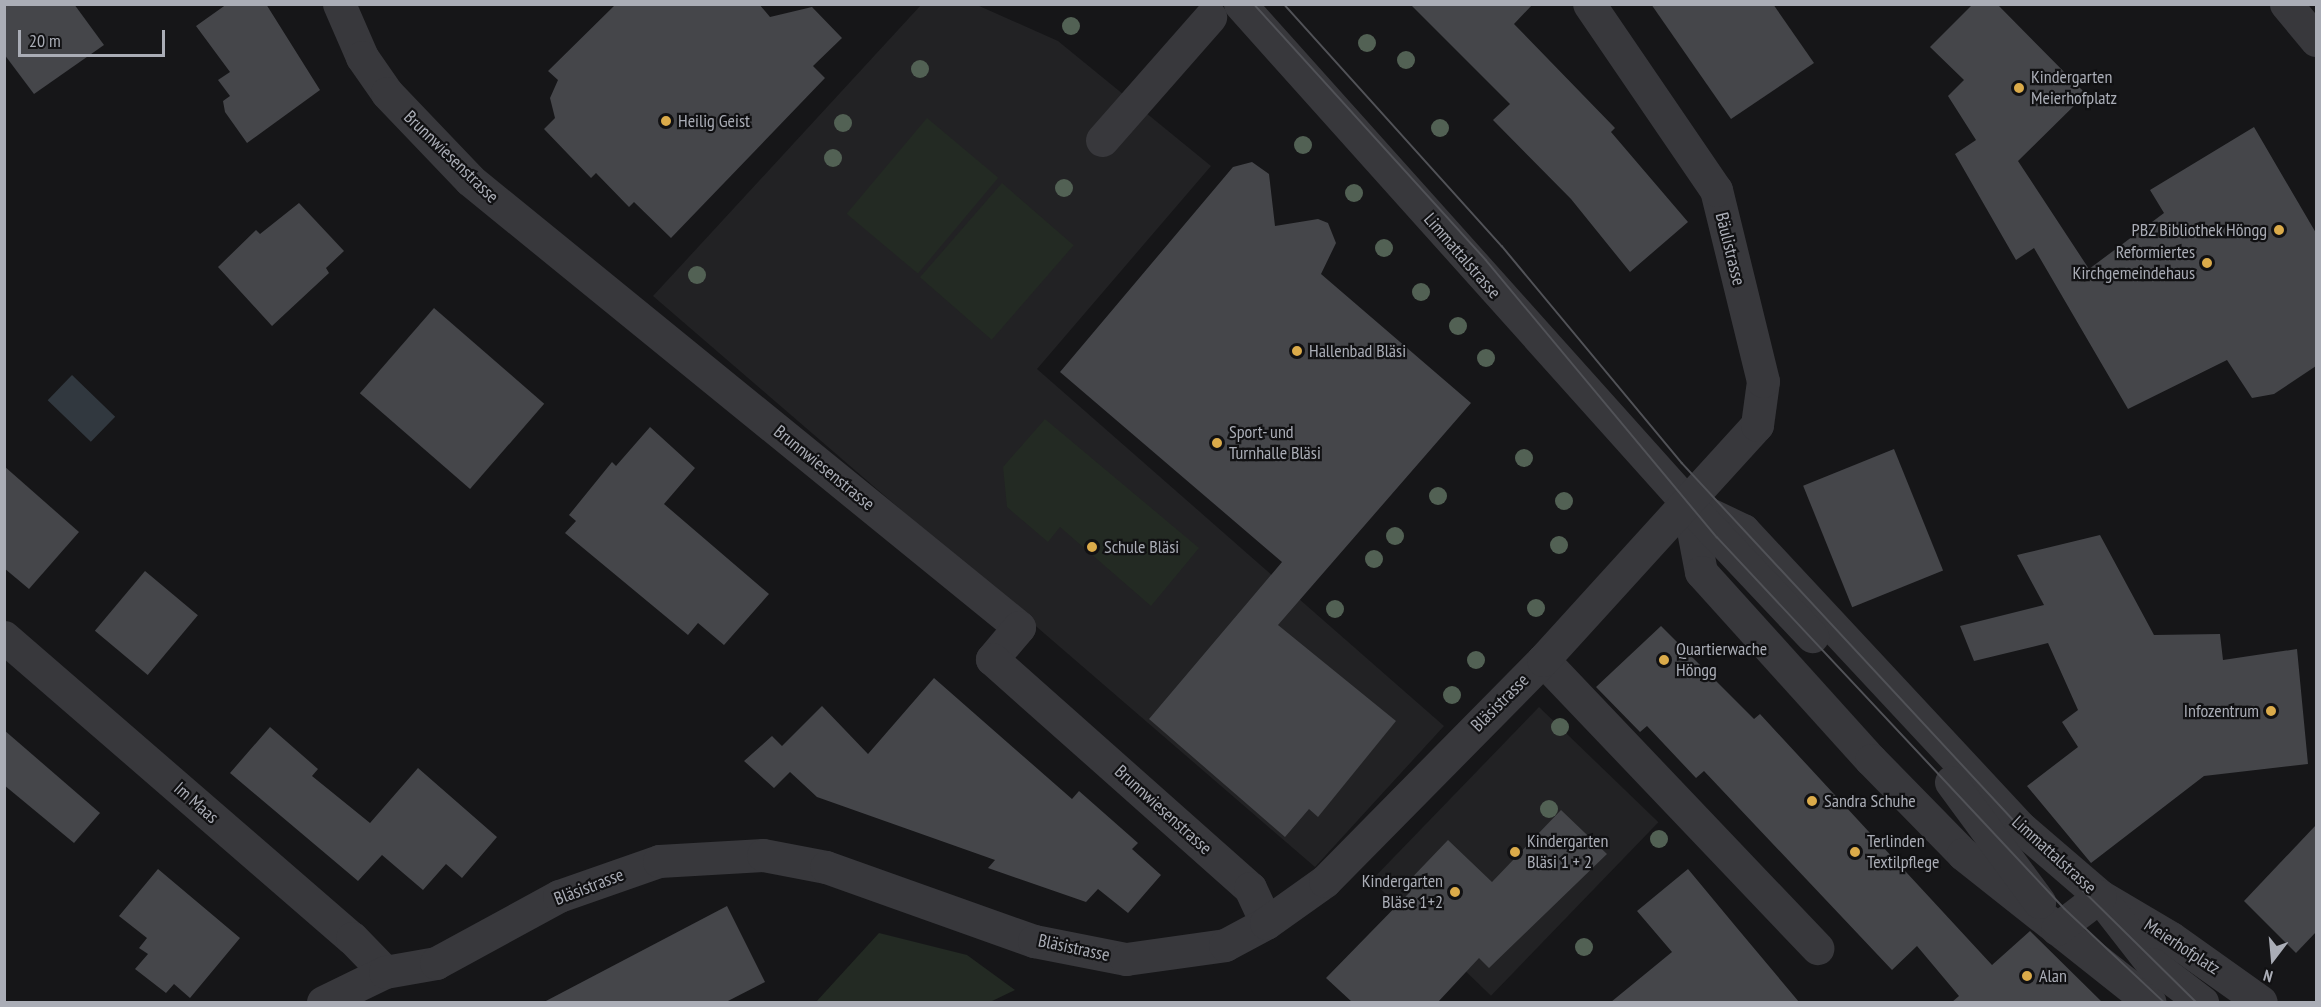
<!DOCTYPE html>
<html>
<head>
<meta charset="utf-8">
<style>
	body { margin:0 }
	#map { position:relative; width:2321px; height:1007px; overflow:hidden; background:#161618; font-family:"PT Sans Narrow",sans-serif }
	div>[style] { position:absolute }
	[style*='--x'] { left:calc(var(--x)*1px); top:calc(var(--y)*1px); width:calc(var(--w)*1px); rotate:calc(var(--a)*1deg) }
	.built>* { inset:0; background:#222224; transform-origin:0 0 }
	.green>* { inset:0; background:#232a23; transform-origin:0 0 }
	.water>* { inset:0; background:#31383f; transform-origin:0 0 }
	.building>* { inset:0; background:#45464a; transform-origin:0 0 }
	.minor>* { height:33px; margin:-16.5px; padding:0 16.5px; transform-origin:16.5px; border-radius:16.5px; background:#38383c }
	.tram>* { height:1.5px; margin:-0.75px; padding:0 0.75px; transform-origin:0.75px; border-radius:0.75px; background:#515257 }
	.trees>* { width:18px; height:18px; margin:-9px; border-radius:50%; background:#526154 }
	.dots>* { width:16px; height:16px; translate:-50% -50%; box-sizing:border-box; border:3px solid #111113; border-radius:50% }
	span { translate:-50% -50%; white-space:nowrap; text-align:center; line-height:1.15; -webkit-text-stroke:4.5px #111113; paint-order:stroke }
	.poi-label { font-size:18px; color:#aaadb6 }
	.left { translate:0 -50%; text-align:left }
	.right { translate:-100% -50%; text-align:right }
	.street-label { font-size:18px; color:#aaadb6 }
	.frame { position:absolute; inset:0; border:6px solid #aaadb6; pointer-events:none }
	.north { position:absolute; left:2243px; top:929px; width:60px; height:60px; -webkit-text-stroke:4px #111113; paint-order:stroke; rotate:196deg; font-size:16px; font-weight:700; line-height:24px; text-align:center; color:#aaadb6 }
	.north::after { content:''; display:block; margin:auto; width:21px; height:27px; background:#aaadb6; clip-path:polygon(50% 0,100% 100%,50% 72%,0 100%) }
	.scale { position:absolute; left:18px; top:30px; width:147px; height:27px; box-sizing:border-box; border:3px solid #aaadb6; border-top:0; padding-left:8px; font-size:18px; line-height:21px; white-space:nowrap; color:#aaadb6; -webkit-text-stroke:4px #111113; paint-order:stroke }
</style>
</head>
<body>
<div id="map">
	<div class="built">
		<i style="clip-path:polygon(921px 5px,977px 5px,1058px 41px,1211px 166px,1037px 369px,1444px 726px,1315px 867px,653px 296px)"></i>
		<i style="left:1539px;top:707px;width:166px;height:241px;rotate:44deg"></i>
	</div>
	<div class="green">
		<i style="left:927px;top:118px;width:93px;height:125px;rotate:40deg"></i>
		<i style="left:1002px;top:183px;width:95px;height:125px;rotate:41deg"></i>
		<i style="clip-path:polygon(1045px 419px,1199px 548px,1151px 606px,1060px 527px,1048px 542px,1007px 507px,1003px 467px)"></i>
		<i style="clip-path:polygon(879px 933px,967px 955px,1015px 990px,990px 1002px,816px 1002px)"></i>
	</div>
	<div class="water">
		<i style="left:72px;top:375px;width:60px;height:35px;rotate:44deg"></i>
	</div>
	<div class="building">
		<i style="clip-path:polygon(4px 4px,74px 4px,104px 45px,34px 94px,4px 54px)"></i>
		<i style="clip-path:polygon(227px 4px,266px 4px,320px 90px,247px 143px,225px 112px,223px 101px,230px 96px,218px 80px,230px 72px,196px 26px)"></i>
		<i style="clip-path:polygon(616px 4px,759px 4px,770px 17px,812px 7px,842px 38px,813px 66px,825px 78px,671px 238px,634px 202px,629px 207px,596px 173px,591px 178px,544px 129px,555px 118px,550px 98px,558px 80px,548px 71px)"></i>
		<i style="clip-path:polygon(1410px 4px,1533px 4px,1514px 24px,1615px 128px,1611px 132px,1688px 222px,1630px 272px,1571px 199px,1493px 120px,1510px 104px)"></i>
		<i style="clip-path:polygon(1651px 4px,1773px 4px,1814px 63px,1731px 119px)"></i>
		<i style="clip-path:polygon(1973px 4px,1997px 4px,2086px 94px,2018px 161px,2089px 269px,2164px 213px,2150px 190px,2254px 127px,2316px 233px,2316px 366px,2274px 394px,2252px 398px,2227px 360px,2128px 409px,2034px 248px,2016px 260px,1955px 154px,1976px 140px,1948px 96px,1964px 80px,1930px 47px)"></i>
		<i style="clip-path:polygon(1252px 162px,1269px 174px,1275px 226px,1318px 219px,1328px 223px,1336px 243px,1321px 274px,1471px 403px,1278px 625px,1396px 721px,1318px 817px,1309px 809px,1285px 837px,1149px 719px,1282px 562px,1060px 372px,1233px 167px)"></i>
		<i style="clip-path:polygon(299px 203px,344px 251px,326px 268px,329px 273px,272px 326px,218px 267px,256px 230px,260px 234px)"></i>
		<i style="left:434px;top:308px;width:146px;height:113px;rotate:41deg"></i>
		<i style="clip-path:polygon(650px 427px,695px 468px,664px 504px,769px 594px,724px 645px,698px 623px,688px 635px,565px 533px,576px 521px,569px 515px,612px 462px,616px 466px)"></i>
		<i style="left:1894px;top:449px;width:131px;height:98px;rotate:68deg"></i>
		<i style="clip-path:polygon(4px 466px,79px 532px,29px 589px,4px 568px)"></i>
		<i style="clip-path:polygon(2100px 535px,2154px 635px,2220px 634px,2223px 660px,2297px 649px,2308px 764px,2204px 776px,2091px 863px,2027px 786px,2078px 747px,2062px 722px,2078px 710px,2048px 643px,1974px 661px,1960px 626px,2044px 605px,2017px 555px)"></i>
		<i style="left:145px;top:571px;width:69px;height:78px;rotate:40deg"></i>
		<i style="clip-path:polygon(1661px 626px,1754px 719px,1760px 714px,1992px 965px,2030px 931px,2102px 1002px,1952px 1002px,1959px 996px,1917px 946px,1892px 970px,1704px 771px,1696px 778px,1647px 726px,1640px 732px,1596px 687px)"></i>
		<i style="clip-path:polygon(934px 678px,1072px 799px,1079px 791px,1138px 843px,1132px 849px,1161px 875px,1128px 913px,1098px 889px,1086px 902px,988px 868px,995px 860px,817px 797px,790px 772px,774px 788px,744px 761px,772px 736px,782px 746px,822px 706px,868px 754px)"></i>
		<i style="clip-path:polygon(270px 727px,318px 769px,312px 776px,370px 823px,418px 768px,497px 837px,462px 878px,446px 864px,423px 890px,382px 855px,358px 881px,230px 773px)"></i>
		<i style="clip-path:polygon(4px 730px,100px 813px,74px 843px,4px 785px)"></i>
		<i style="clip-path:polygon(1561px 810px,1607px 854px,1489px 968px,1479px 958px,1438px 1002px,1352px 1002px,1326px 978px,1410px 892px,1403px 887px,1448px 840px,1492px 882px)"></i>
		<i style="clip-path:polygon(2316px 825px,2316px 932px,2296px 953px,2244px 901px)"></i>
		<i style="clip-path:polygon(158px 869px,240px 938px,190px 998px,174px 984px,166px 993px,135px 969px,148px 954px,139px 948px,147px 938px,119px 916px)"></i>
		<i style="clip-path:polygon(1688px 869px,1737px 928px,1799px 1002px,1611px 1002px,1672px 952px,1637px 911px)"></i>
		<i style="clip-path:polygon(727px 906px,765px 982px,726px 1002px,544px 1002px)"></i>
	</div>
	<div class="minor">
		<i style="--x:339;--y:4;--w:58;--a:66.5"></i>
		<i style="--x:362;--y:57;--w:44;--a:55.2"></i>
		<i style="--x:387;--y:93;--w:120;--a:46.3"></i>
		<i style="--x:470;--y:180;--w:708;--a:39.15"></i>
		<i style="--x:1019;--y:627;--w:42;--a:130.2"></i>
		<i style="--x:992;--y:659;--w:345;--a:41.6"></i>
		<i style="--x:1250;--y:888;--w:38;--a:65"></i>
		<i style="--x:1240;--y:4;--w:671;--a:48.14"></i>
		<i style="--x:1688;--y:504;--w:61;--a:25.3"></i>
		<i style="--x:1743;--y:530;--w:408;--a:47"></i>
		<i style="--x:2021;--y:828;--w:104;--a:40.7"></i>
		<i style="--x:2100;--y:896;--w:82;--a:30.6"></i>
		<i style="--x:2171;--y:938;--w:110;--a:35.4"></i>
		<i style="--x:2286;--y:4;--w:47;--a:50.2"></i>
		<i style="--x:1102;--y:140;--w:164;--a:-48.7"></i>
		<i style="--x:1688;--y:504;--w:69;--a:79.2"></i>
		<i style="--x:1701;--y:572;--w:253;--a:47.9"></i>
		<i style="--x:1871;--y:760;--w:132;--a:45.6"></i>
		<i style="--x:1963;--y:854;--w:238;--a:38.4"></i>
		<i style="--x:1697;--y:514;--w:168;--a:46.7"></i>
		<i style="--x:4;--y:637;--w:460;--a:40.9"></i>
		<i style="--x:352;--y:938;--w:47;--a:45.9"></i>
		<i style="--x:1543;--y:660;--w:398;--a:46.4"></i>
		<i style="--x:1951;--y:782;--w:149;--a:53.7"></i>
		<i style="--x:2110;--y:910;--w:68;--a:52.1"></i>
		<i style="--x:2152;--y:964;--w:63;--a:37.2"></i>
		<i style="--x:2057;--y:929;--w:54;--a:-37.5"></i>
		<i style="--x:323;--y:1002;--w:69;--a:-25.8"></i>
		<i style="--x:385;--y:972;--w:52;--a:-10"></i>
		<i style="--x:436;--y:963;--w:140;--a:-28.6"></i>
		<i style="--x:559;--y:896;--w:106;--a:-19.3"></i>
		<i style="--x:659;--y:861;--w:104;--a:-3.3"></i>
		<i style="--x:763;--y:855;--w:64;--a:10.8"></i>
		<i style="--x:826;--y:867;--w:221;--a:19.6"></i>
		<i style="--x:1034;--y:941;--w:94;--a:11.1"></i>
		<i style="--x:1126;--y:959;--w:100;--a:-8"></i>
		<i style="--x:1225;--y:945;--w:47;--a:-28.2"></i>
		<i style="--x:1266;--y:923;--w:72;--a:-35.4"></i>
		<i style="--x:1325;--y:881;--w:310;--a:-45.4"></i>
		<i style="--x:1543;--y:660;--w:318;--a:-47.7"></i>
		<i style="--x:1757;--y:425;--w:44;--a:-82.2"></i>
		<i style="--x:1763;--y:381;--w:197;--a:-103.8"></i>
		<i style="--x:1716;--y:190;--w:225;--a:-124.3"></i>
	</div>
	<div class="tram">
		<i style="--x:1254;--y:4;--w:345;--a:47.8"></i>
		<i style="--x:1486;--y:260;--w:361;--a:50.2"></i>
		<i style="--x:1717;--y:537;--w:509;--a:46.91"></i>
		<i style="--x:2065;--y:909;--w:136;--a:43.2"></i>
		<i style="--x:1284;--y:4;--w:326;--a:48"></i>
		<i style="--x:1502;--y:246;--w:282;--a:50.3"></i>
		<i style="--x:1682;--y:463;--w:514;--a:47.13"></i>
		<i style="--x:2032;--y:840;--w:231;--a:44.6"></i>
	</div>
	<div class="trees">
		<i style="left:1071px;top:26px"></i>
		<i style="left:1367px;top:43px"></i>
		<i style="left:1406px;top:60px"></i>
		<i style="left:920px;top:69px"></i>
		<i style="left:843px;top:123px"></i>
		<i style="left:1440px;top:128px"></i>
		<i style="left:1303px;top:145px"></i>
		<i style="left:833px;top:158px"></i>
		<i style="left:1064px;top:188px"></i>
		<i style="left:1354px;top:193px"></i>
		<i style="left:1384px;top:248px"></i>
		<i style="left:697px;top:275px"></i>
		<i style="left:1421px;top:292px"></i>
		<i style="left:1458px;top:326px"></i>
		<i style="left:1486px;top:358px"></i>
		<i style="left:1524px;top:458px"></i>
		<i style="left:1438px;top:496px"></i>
		<i style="left:1564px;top:501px"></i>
		<i style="left:1395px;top:536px"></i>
		<i style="left:1559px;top:545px"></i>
		<i style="left:1374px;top:559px"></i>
		<i style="left:1536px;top:608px"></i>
		<i style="left:1335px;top:609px"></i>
		<i style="left:1476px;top:660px"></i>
		<i style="left:1452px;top:695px"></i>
		<i style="left:1560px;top:727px"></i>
		<i style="left:1549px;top:809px"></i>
		<i style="left:1659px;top:839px"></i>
		<i style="left:1584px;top:947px"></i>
	</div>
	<div class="dots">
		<i style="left:2019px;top:88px;background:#dbab4a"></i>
		<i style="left:666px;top:121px;background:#dbab4a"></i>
		<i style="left:2279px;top:230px;background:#dbab4a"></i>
		<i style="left:2207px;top:263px;background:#dbab4a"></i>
		<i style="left:1297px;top:351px;background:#dbab4a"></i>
		<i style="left:1217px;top:443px;background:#dbab4a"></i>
		<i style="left:1092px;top:547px;background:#dbab4a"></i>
		<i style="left:1664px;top:660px;background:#dbab4a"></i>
		<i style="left:2271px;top:711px;background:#dbab4a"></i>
		<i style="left:1812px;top:801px;background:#dbab4a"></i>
		<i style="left:1515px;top:852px;background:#dbab4a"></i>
		<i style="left:1855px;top:852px;background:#dbab4a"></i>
		<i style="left:1455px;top:892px;background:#dbab4a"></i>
		<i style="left:2027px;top:976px;background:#dbab4a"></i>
	</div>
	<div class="poi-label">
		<span class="left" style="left:2031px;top:88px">Kindergarten<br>Meierhofplatz</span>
		<span class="left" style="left:678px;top:121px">Heilig Geist</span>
		<span class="right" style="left:2267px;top:230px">PBZ Bibliothek Höngg</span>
		<span class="right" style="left:2195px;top:263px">Reformiertes<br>Kirchgemeindehaus</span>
		<span class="left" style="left:1309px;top:351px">Hallenbad Bläsi</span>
		<span class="left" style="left:1229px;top:443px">Sport- und<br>Turnhalle Bläsi</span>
		<span class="left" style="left:1104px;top:547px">Schule Bläsi</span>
		<span class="left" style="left:1676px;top:660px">Quartierwache<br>Höngg</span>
		<span class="right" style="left:2259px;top:711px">Infozentrum</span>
		<span class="left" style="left:1824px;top:801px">Sandra Schuhe</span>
		<span class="left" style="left:1527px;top:852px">Kindergarten<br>Bläsi 1 + 2</span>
		<span class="left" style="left:1867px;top:852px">Terlinden<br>Textilpflege</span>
		<span class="right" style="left:1443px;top:892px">Kindergarten<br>Bläse 1+2</span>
		<span class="left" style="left:2039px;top:976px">Alan</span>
	</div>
	<div class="street-label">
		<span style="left:451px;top:157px;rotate:44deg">Brunnwiesenstrasse</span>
		<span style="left:1730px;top:249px;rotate:76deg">Bäulistrasse</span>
		<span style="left:1462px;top:256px;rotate:49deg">Limmattalstrasse</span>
		<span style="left:824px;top:468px;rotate:39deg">Brunnwiesenstrasse</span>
		<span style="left:1500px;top:703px;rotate:-45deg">Bläsistrasse</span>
		<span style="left:196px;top:803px;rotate:41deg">Im Maas</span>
		<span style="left:1163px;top:810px;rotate:42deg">Brunnwiesenstrasse</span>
		<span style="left:2054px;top:855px;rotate:42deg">Limmattalstrasse</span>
		<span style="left:589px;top:887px;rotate:-21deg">Bläsistrasse</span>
		<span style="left:2182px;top:947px;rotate:33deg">Meierhofplatz</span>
		<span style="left:1074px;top:948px;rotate:12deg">Bläsistrasse</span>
	</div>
	<div class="frame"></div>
	<div class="north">N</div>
	<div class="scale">20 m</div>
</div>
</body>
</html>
